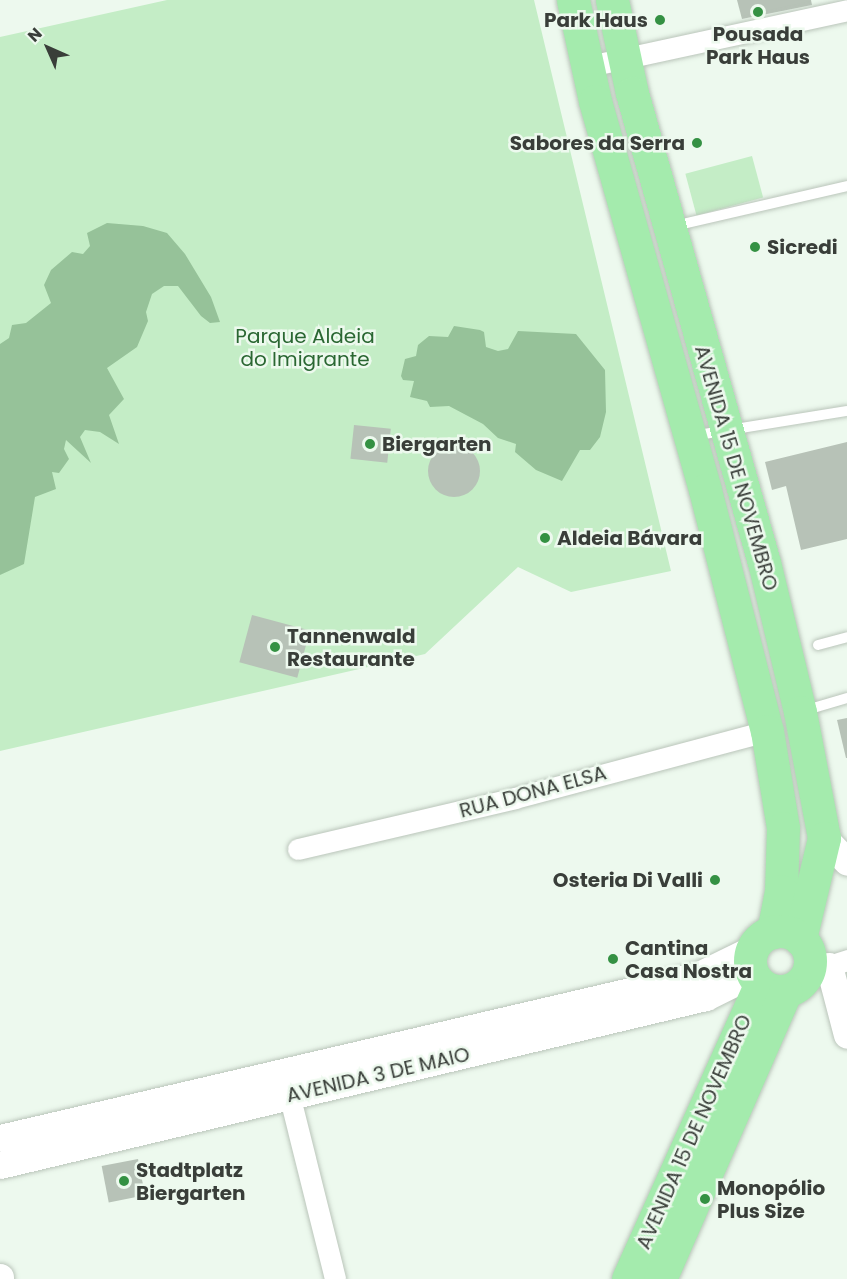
<!DOCTYPE html>
<html>
<head>
<meta charset="utf-8">
<style>
	body { margin:0 }
	#map { position:relative; width:847px; height:1279px; overflow:hidden; background:#edf9ee; font-family:Poppins,sans-serif }
	div>[style] { position:absolute }
	[style*='--x'] { left:calc(var(--x)*1px); top:calc(var(--y)*1px); width:calc(var(--w)*1px); rotate:calc(var(--a)*1deg) }
	.green>* { inset:0; background:#c4edc6; transform-origin:0 0 }
	.water>* { inset:0; background:#96c299 }
	.building>* { inset:0; background:#b7c2b7; transform-origin:0 0 }
	.round { border-radius:50% }
	.roads { filter:drop-shadow(0 0 2px #bac5ba) drop-shadow(0 0 2px #bac5ba) }
	.service>* { height:10px; margin:-5px; padding:0 5px; transform-origin:5px; border-radius:5px; background:#fff }
	.minor>* { height:21px; margin:-10.5px; padding:0 10.5px; transform-origin:10.5px; border-radius:10.5px; background:#fff }
	.tertiary>* { height:27px; margin:-13.5px; padding:0 13.5px; transform-origin:13.5px; border-radius:13.5px; background:#fff }
	.primary>* { height:33px; margin:-16.5px; padding:0 16.5px; transform-origin:16.5px; border-radius:16.5px; background:#a4ebad }
	.primary>.ring { margin:-16.5px; padding:0; box-sizing:content-box; background:none; border:33px solid #a4ebad; border-radius:50% }
	.dots>* { width:16px; height:16px; translate:-50% -50%; box-sizing:border-box; border:3px solid #edf9ee; border-radius:50% }
	span { translate:-50% -50%; white-space:nowrap; text-align:center; line-height:1.15; -webkit-text-stroke:5px #edf9ee; paint-order:stroke }
	.poi-label { font-size:20px; color:#393e39; font-weight:700 }
	.right { translate:-100% -50%; text-align:right }
	.left { translate:0 -50%; text-align:left }
	.park-label { font-size:20px; color:#2a6732 }
	.street-label { font-size:20px; color:#393e39 }
	.north { position:absolute; left:18px; top:18px; width:60px; height:60px; -webkit-text-stroke:4px #edf9ee; paint-order:stroke; rotate:315deg; font-size:16px; font-weight:700; line-height:24px; text-align:center; color:#393e39 }
	.north::after { content:''; display:block; margin:auto; width:21px; height:27px; background:#393e39; clip-path:polygon(50% 0,100% 100%,50% 72%,0 100%) }
</style>
</head>
<body>
<div id="map">
	<div class="green">
		<i style="clip-path:polygon(167px 0,534px 0,671px 571px,571px 592px,518px 567px,425px 654px,0 751px,0 37px)"></i>
		<i style="left:752px;top:156px;width:43px;height:69px;rotate:75deg"></i>
	</div>
	<div class="water">
		<i style="clip-path:polygon(107px 223px,143px 226px,167px 233px,185px 254px,211px 297px,220px 322px,210px 323px,201px 316px,178px 286px,164px 286px,152px 294px,146px 312px,148px 321px,137px 347px,107px 368px,124px 399px,109px 415px,119px 444px,100px 432px,85px 430px,80px 437px,91px 463px,66px 440px,64px 449px,69px 459px,59px 473px,52px 472px,56px 489px,35px 497px,24px 564px,0 575px,0 344px,9px 338px,12px 325px,26px 323px,51px 303px,44px 285px,51px 270px,72px 252px,83px 254px,90px 246px,87px 233px)"></i>
		<i style="clip-path:polygon(454px 326px,480px 330px,484px 332px,486px 347px,498px 351px,508px 349px,518px 331px,576px 334px,605px 370px,606px 412px,600px 437px,590px 450px,580px 450px,562px 481px,536px 470px,515px 452px,516px 444px,498px 438px,483px 424px,449px 406px,430px 407px,427px 401px,410px 397px,414px 381px,403px 380px,401px 376px,405px 359px,416px 356px,418px 345px,429px 336px,448px 337px)"></i>
	</div>
	<div class="building">
		<i style="clip-path:polygon(737px 0,811px 0,812px 5px,742px 19px)"></i>
		<i style="left:354px;top:425px;width:37px;height:34px;rotate:6deg"></i>
		<i style="clip-path:polygon(847px 442px,847px 539px,801px 550px,786px 486px,772px 490px,765px 462px)"></i>
		<i class="round" style="left:428px;top:445px;width:52px;height:52px"></i>
		<i style="left:252px;top:615px;width:60px;height:49px;rotate:15deg"></i>
		<i style="clip-path:polygon(847px 718px,847px 758px,846px 758px,837px 720px)"></i>
		<i style="left:138px;top:1159px;width:37px;height:37px;rotate:79deg"></i>
	</div>
	<div class="roads">
		<div class="service">
			<i style="--x:674;--y:226;--w:178;--a:-13"></i>
			<i style="--x:692;--y:436;--w:157;--a:-9.2"></i>
			<i style="--x:818;--y:645;--w:30;--a:-15"></i>
			<i style="--x:803;--y:711;--w:46;--a:-16.5"></i>
		</div>
		<div class="minor">
			<i style="--x:589;--y:66;--w:264;--a:-12.2"></i>
			<i style="--x:298;--y:849;--w:223;--a:-13.2"></i>
			<i style="--x:515;--y:798;--w:261;--a:-14.9"></i>
			<i style="--x:829;--y:966;--w:19;--a:-18"></i>
			<i style="--x:286;--y:1082;--w:203;--a:76"></i>
		</div>
		<div class="tertiary">
			<i style="--x:824;--y:838;--w:33;--a:46"></i>
			<i style="--x:809;--y:970;--w:20;--a:-11"></i>
			<i style="--x:829;--y:966;--w:71;--a:75.4"></i>
			<i style="--x:0;--y:1138;--w:718;--a:-13.13"></i>
			<i style="--x:699;--y:975;--w:59;--a:-26.1"></i>
			<i style="--x:0;--y:1165;--w:726;--a:-13.39"></i>
			<i style="--x:706;--y:997;--w:51;--a:-26.6"></i>
			<i style="--x:0;--y:1277;--w:2;--a:90"></i>
		</div>
		<div class="primary">
			<i style="--x:573;--y:0;--w:103;--a:77.7"></i>
			<i style="--x:595;--y:101;--w:404;--a:74.2"></i>
			<i style="--x:705;--y:490;--w:249;--a:75.6"></i>
			<i style="--x:767;--y:731;--w:98;--a:80.6"></i>
			<i style="--x:783;--y:828;--w:63;--a:91.8"></i>
			<i style="--x:781;--y:891;--w:42;--a:101"></i>
			<i style="--x:612;--y:0;--w:95;--a:77.9"></i>
			<i style="--x:632;--y:93;--w:487;--a:74.3"></i>
			<i style="--x:764;--y:562;--w:154;--a:76.5"></i>
			<i style="--x:800;--y:712;--w:128;--a:79.2"></i>
			<i style="--x:824;--y:838;--w:104;--a:103.4"></i>
			<i class="ring" style="left:750px;top:931px;width:27px;height:27px"></i>
			<i style="--x:628;--y:1279;--w:322;--a:-65.8"></i>
			<i style="--x:660;--y:1279;--w:314;--a:-66.4"></i>
		</div>
	</div>
	<div class="dots">
		<i style="left:758px;top:12px;background:#349143"></i>
		<i style="left:660px;top:20px;background:#349143"></i>
		<i style="left:697px;top:143px;background:#349143"></i>
		<i style="left:755px;top:247px;background:#349143"></i>
		<i style="left:370px;top:444px;background:#349143"></i>
		<i style="left:545px;top:538px;background:#349143"></i>
		<i style="left:275px;top:647px;background:#349143"></i>
		<i style="left:715px;top:880px;background:#349143"></i>
		<i style="left:613px;top:959px;background:#349143"></i>
		<i style="left:124px;top:1181px;background:#349143"></i>
		<i style="left:705px;top:1199px;background:#349143"></i>
	</div>
	<div class="poi-label">
		<span class="right" style="left:648px;top:20px">Park Haus</span>
		<span style="left:758px;top:46px">Pousada<br>Park Haus</span>
		<span class="right" style="left:685px;top:143px">Sabores da Serra</span>
		<span class="left" style="left:767px;top:247px">Sicredi</span>
		<span class="left" style="left:382px;top:444px">Biergarten</span>
		<span class="left" style="left:557px;top:538px">Aldeia Bávara</span>
		<span class="left" style="left:287px;top:648px">Tannenwald<br>Restaurante</span>
		<span class="right" style="left:703px;top:880px">Osteria Di Valli</span>
		<span class="left" style="left:625px;top:960px">Cantina<br>Casa Nostra</span>
		<span class="left" style="left:136px;top:1182px">Stadtplatz<br>Biergarten</span>
		<span class="left" style="left:717px;top:1200px">Monopólio<br>Plus Size</span>
	</div>
	<div class="park-label">
		<span style="left:305px;top:348px">Parque Aldeia<br>do Imigrante</span>
	</div>
	<div class="street-label">
		<span style="left:736px;top:468px;rotate:74deg">AVENIDA 15 DE NOVEMBRO</span>
		<span style="left:533px;top:792px;rotate:-15deg">RUA DONA ELSA</span>
		<span style="left:378px;top:1075px;rotate:-13deg">AVENIDA 3 DE MAIO</span>
		<span style="left:694px;top:1132px;rotate:-66deg">AVENIDA 15 DE NOVEMBRO</span>
	</div>
	<div class="north">N</div>
</div>
</body>
</html>
